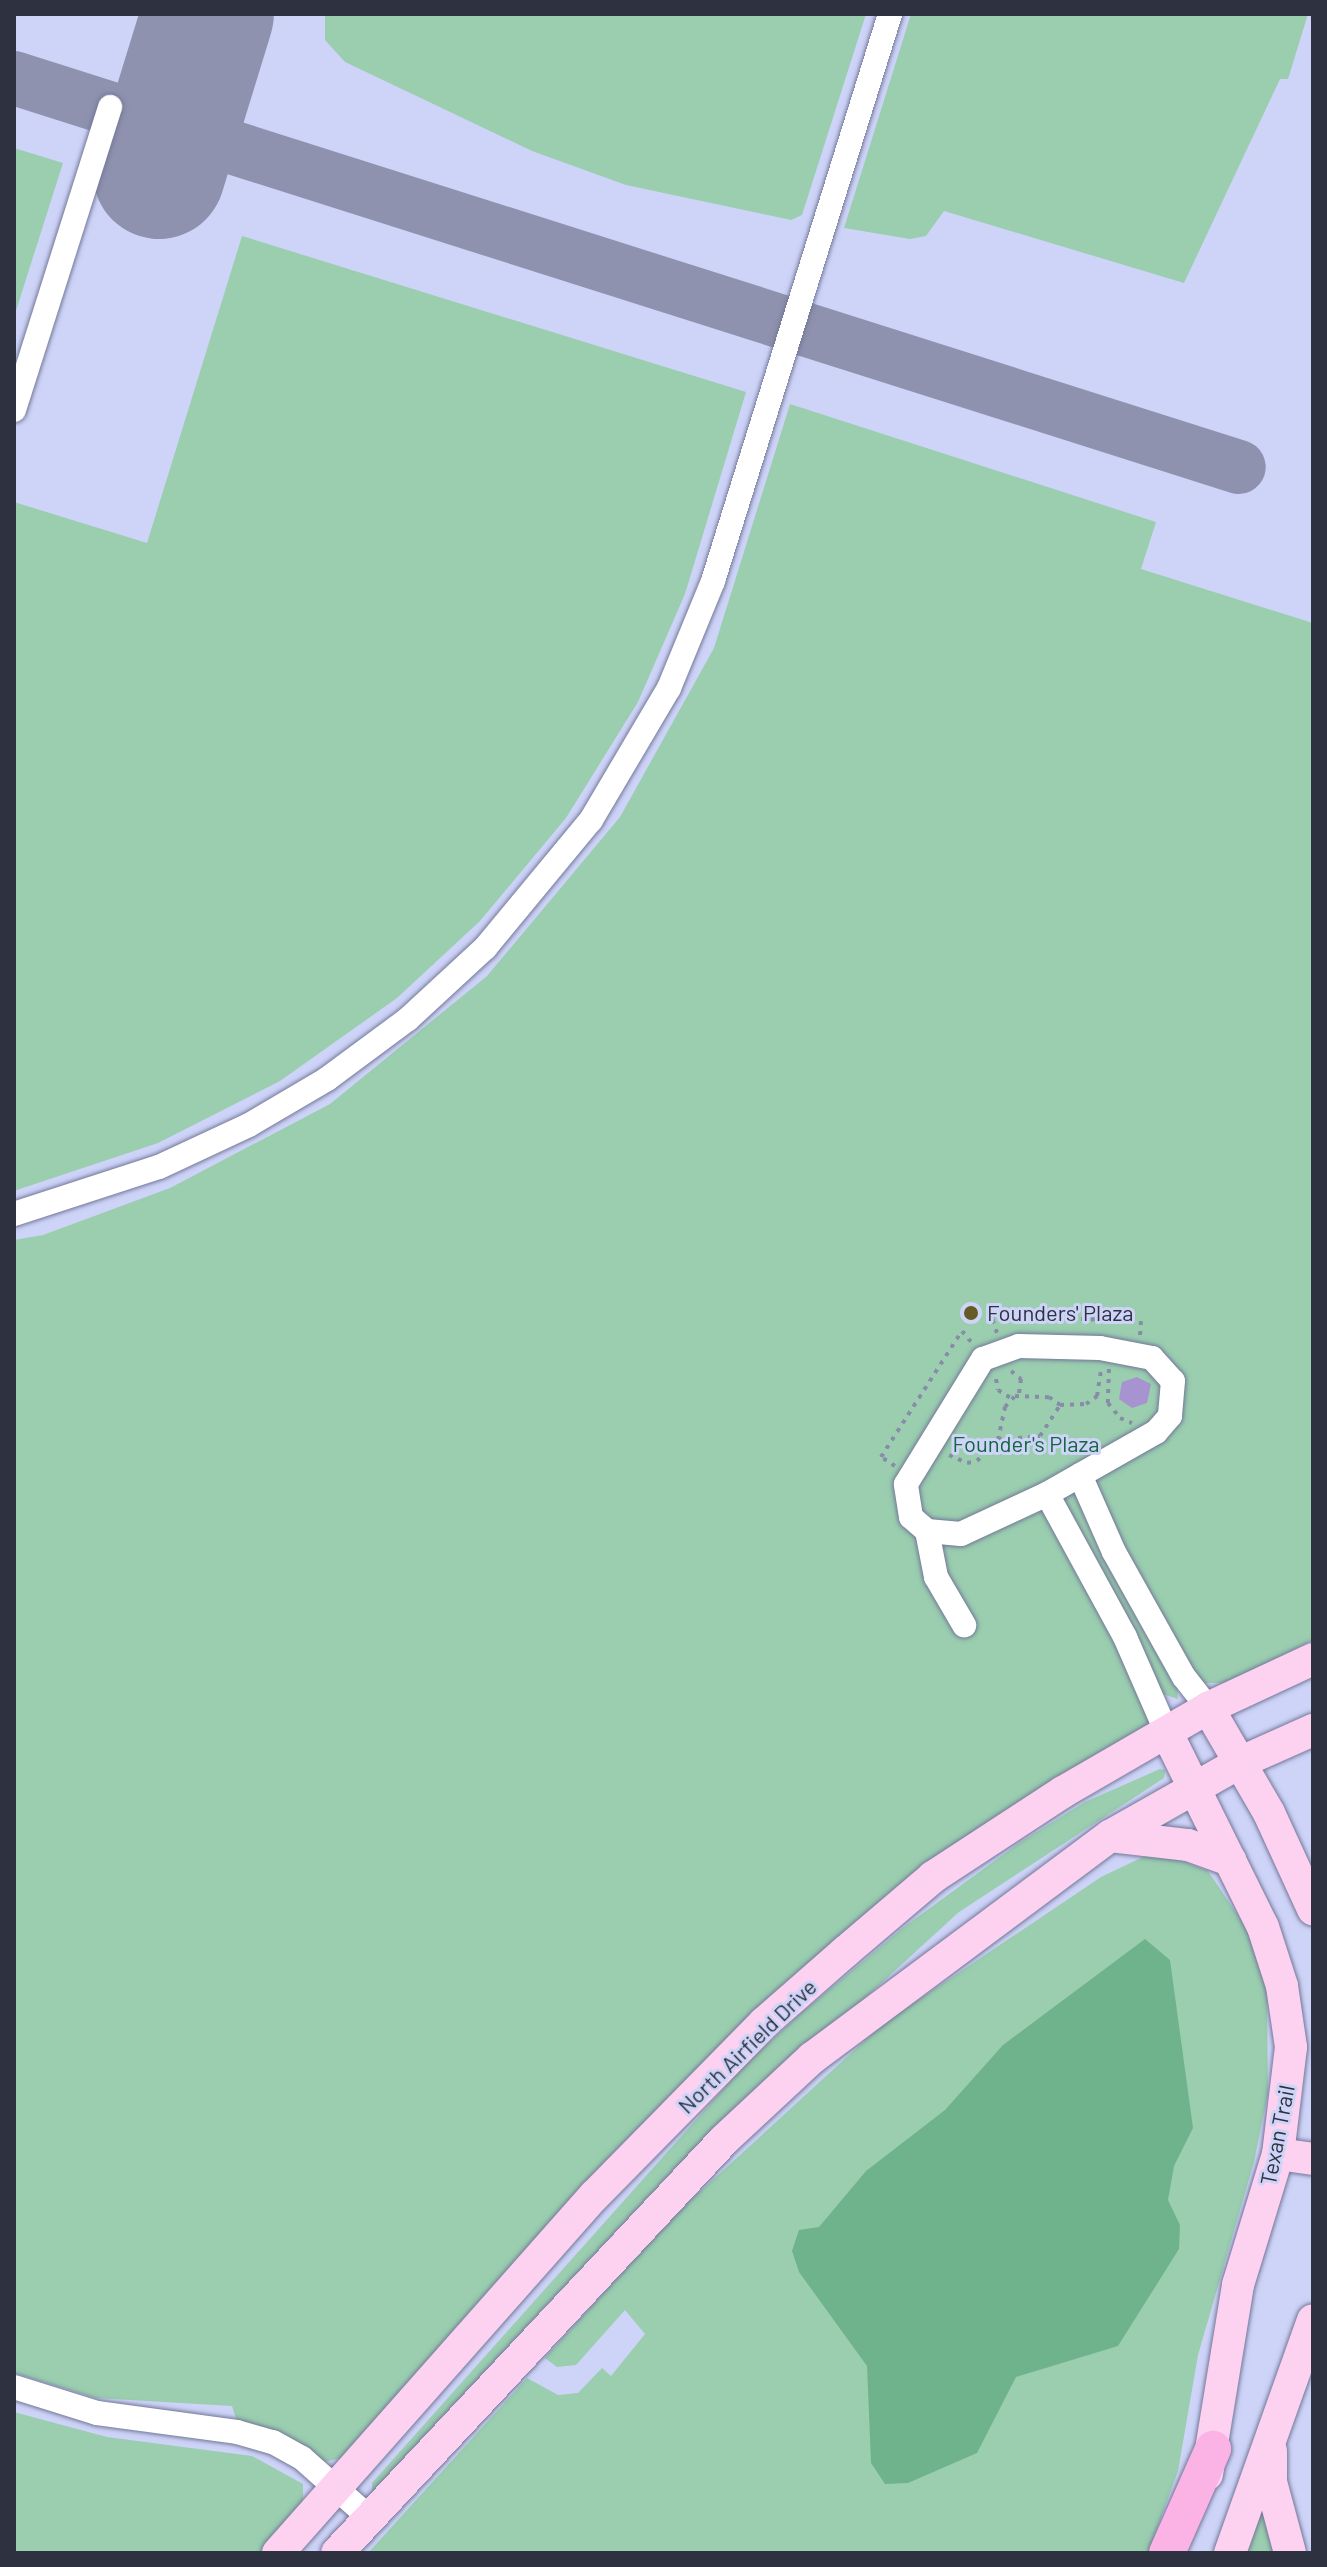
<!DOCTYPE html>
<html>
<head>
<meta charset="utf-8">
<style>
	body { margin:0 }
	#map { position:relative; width:1327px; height:2567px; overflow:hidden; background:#ced4f8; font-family:Barlow,sans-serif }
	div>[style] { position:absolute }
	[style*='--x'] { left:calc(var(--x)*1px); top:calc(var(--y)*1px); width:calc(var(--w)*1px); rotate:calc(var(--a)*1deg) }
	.green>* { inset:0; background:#9aceaf }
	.forest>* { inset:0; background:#6fb38c }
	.taxiway>* { height:54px; margin:-27px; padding:0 27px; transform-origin:27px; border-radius:27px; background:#8e92ae }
	.runway>* { height:132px; margin:-66px; padding:0 66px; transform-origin:66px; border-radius:66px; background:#8e92ae }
	.building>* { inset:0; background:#a693d0 }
	.path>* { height:4px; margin-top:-2px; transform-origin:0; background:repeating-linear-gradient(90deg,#888da7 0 4px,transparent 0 10px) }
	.roads { filter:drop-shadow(0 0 2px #737898) drop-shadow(0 0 2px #737898) }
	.minor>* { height:24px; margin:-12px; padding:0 12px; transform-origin:12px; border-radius:12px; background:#fff }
	.major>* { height:32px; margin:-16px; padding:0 16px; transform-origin:16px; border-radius:16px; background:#fdd1f0 }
	.highway>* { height:36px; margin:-18px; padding:0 18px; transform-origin:18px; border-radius:18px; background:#fbb3e6 }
	.dots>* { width:22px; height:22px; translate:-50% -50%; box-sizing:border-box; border:4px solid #ced4f8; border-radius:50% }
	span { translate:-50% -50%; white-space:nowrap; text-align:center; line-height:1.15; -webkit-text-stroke:6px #ced4f8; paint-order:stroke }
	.poi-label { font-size:22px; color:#2e313f }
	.left { translate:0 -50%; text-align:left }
	.park-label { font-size:22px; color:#156540 }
	.street-label { font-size:22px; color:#2e313f }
	.frame { position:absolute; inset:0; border:16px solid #2e313f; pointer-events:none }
</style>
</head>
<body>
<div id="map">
	<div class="green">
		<i style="clip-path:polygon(325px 14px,866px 14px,802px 215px,791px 220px,626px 185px,532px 151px,345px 62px,325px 40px)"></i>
		<i style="clip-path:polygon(911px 14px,1308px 14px,1288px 79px,1280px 79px,1184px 283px,944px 211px,926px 236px,910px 239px,844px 228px)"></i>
		<i style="clip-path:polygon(14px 148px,63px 163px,14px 317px)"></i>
		<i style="clip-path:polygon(242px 236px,746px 392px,685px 594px,638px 702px,566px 818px,480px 921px,397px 998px,280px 1081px,158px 1143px,14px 1191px,14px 502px,147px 543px)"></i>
		<i style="clip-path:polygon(790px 404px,1156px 522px,1141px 569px,1313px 623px,1313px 1640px,1226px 1683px,1177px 1683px,1178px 1699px,1163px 1694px,1149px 1728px,937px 1861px,786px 1983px,676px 2090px,346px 2457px,320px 2463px,237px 2422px,232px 2406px,96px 2398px,14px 2373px,14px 1240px,43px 1235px,170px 1188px,330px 1104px,487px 976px,620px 817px,714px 648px)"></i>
		<i style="clip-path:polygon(1160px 1769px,1165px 1770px,1164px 1778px,959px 1912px,649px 2196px,372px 2492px,372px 2483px,744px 2066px,799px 2015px,904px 1927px,1019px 1843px,1085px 1802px)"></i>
		<i style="clip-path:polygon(1163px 1854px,1208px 1871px,1249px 1932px,1267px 1992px,1268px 2093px,1254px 2162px,1198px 2355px,1178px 2471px,1148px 2553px,368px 2553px,527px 2378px,558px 2395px,578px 2393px,602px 2368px,611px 2376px,645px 2334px,625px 2310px,576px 2365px,557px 2367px,545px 2358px,670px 2219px,884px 2023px,1101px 1877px,1145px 1856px)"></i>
		<i style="clip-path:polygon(14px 2412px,107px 2437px,252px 2456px,303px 2484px,303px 2503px,260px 2553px,14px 2553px)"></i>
		<i style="clip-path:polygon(1261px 2507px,1276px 2553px,1246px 2553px)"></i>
	</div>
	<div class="forest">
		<i style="clip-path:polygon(1145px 1939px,1170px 1960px,1193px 2128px,1174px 2166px,1168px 2200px,1180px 2225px,1179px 2249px,1118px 2346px,1016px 2377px,977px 2453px,908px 2483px,885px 2484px,871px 2463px,867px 2366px,799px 2272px,792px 2251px,799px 2230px,819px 2227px,866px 2171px,945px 2110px,1003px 2045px)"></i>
	</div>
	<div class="taxiway">
		<i style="--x:14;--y:78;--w:1285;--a:17.62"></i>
	</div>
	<div class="runway">
		<i style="--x:159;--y:173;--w:166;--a:-72.9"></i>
	</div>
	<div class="building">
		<i style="clip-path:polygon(1137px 1377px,1151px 1384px,1147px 1403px,1132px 1408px,1119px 1399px,1122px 1382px)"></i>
	</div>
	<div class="path">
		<i style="--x:997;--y:1333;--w:18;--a:-109"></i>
		<i style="--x:991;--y:1316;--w:150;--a:1.9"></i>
		<i style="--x:1141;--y:1321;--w:15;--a:94"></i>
		<i style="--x:1109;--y:1369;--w:34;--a:92"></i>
		<i style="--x:1108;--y:1403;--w:19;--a:51"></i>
		<i style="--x:1120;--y:1418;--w:13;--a:23"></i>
		<i style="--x:1011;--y:1371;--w:13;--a:39"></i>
		<i style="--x:1021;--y:1379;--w:15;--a:98"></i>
		<i style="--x:996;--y:1379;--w:11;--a:80"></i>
		<i style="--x:998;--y:1390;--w:15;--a:32"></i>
		<i style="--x:998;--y:1440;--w:34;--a:-78"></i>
		<i style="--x:1005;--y:1407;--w:15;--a:-48"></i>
		<i style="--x:1015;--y:1396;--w:34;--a:2"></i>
		<i style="--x:1049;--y:1397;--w:14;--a:36"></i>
		<i style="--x:949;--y:1455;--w:20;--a:24"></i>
		<i style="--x:967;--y:1463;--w:10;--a:-11"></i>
		<i style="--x:977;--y:1461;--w:30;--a:-45"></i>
		<i style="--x:998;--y:1440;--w:42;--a:-5.4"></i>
		<i style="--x:1040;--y:1436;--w:37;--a:-57"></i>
		<i style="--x:1060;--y:1405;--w:26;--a:-2"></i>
		<i style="--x:1086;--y:1404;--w:14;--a:-36"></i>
		<i style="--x:1097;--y:1396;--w:25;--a:-81"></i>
		<i style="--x:895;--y:1466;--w:17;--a:-147"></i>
		<i style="--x:881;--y:1457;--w:150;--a:-57.3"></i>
		<i style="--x:962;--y:1331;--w:17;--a:50"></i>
	</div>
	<div class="roads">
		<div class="minor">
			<i style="--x:14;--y:410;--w:318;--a:-72.4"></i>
			<i style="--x:14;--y:1214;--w:152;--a:-18"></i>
			<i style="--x:159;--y:1167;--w:99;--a:-25"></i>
			<i style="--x:249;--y:1125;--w:91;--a:-30.5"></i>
			<i style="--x:327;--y:1079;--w:101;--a:-36.5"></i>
			<i style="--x:408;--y:1019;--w:105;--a:-42.7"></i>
			<i style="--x:485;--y:948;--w:166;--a:-50.4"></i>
			<i style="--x:591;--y:820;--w:153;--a:-59.4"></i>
			<i style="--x:669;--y:688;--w:116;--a:-67.6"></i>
			<i style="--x:713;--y:581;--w:594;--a:-72.66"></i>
			<i style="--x:1019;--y:1346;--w:81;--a:1.4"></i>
			<i style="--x:1100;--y:1348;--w:53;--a:10.9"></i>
			<i style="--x:1152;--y:1358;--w:31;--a:48"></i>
			<i style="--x:1173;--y:1381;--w:35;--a:95"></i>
			<i style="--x:1170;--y:1416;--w:21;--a:131"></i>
			<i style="--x:1156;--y:1432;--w:125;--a:150.4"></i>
			<i style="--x:1047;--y:1494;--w:95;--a:155.1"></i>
			<i style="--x:961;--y:1534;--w:34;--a:-175"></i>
			<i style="--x:927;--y:1531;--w:21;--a:-139"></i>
			<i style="--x:911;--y:1517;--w:33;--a:-99"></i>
			<i style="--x:906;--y:1484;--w:147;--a:-58.4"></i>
			<i style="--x:983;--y:1359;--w:38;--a:-20"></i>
			<i style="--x:1080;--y:1475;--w:84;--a:66.2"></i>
			<i style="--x:1114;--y:1552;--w:143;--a:60.8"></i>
			<i style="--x:1184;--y:1677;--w:39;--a:52"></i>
			<i style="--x:1047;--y:1494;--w:163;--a:61.4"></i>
			<i style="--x:1125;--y:1637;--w:105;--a:66.4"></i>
			<i style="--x:927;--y:1531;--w:47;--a:78.9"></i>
			<i style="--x:936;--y:1577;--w:56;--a:59.7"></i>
			<i style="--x:14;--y:2387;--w:87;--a:17.4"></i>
			<i style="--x:97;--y:2413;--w:141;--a:7.7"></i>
			<i style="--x:237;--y:2432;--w:37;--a:16"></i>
			<i style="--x:273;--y:2442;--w:33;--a:29"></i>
			<i style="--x:302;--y:2458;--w:92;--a:41.5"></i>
		</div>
		<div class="major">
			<i style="--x:1208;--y:1708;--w:121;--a:59.8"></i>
			<i style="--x:1269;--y:1813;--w:106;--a:65.4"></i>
			<i style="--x:1167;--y:1733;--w:216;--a:63.7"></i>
			<i style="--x:1263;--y:1927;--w:62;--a:72.1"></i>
			<i style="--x:1282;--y:1986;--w:62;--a:81.6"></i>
			<i style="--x:1291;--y:2047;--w:108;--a:96.9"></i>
			<i style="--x:1278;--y:2154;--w:137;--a:107"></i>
			<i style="--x:1238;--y:2285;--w:192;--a:99.3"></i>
			<i style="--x:1110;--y:1836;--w:79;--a:6.6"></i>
			<i style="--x:1188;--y:1845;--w:45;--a:19.7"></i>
			<i style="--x:1278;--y:2154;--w:35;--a:8"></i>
			<i style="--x:1271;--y:2451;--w:31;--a:90"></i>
			<i style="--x:1271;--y:2482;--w:73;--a:75"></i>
			<i style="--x:278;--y:2553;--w:478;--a:-48.5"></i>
			<i style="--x:595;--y:2195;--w:241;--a:-45.5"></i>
			<i style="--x:764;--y:2023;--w:108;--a:-41.2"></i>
			<i style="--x:845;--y:1952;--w:116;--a:-40.4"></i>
			<i style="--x:933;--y:1877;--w:155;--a:-33.2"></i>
			<i style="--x:1063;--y:1792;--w:168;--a:-30.1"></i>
			<i style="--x:1208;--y:1708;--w:116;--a:-25"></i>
			<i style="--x:337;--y:2553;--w:567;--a:-46.86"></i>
			<i style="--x:725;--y:2139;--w:119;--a:-43"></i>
			<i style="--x:812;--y:2058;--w:372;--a:-36.7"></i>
			<i style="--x:1110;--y:1836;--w:150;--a:-29.5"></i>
			<i style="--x:1241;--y:1762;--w:79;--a:-24"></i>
			<i style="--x:1230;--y:2553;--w:247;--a:-70.4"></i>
		</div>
		<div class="highway">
			<i style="--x:1167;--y:2553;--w:114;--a:-66.1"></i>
		</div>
	</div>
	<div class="dots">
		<i style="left:971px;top:1313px;background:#655b27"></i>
	</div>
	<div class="poi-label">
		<span class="left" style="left:987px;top:1313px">Founders' Plaza</span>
	</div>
	<div class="park-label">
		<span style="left:1026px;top:1444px">Founder's Plaza</span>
	</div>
	<div class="street-label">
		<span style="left:747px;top:2046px;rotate:-44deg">North Airfield Drive</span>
		<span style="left:1277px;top:2135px;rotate:-79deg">Texan Trail</span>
	</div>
	<div class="frame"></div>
</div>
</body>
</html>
